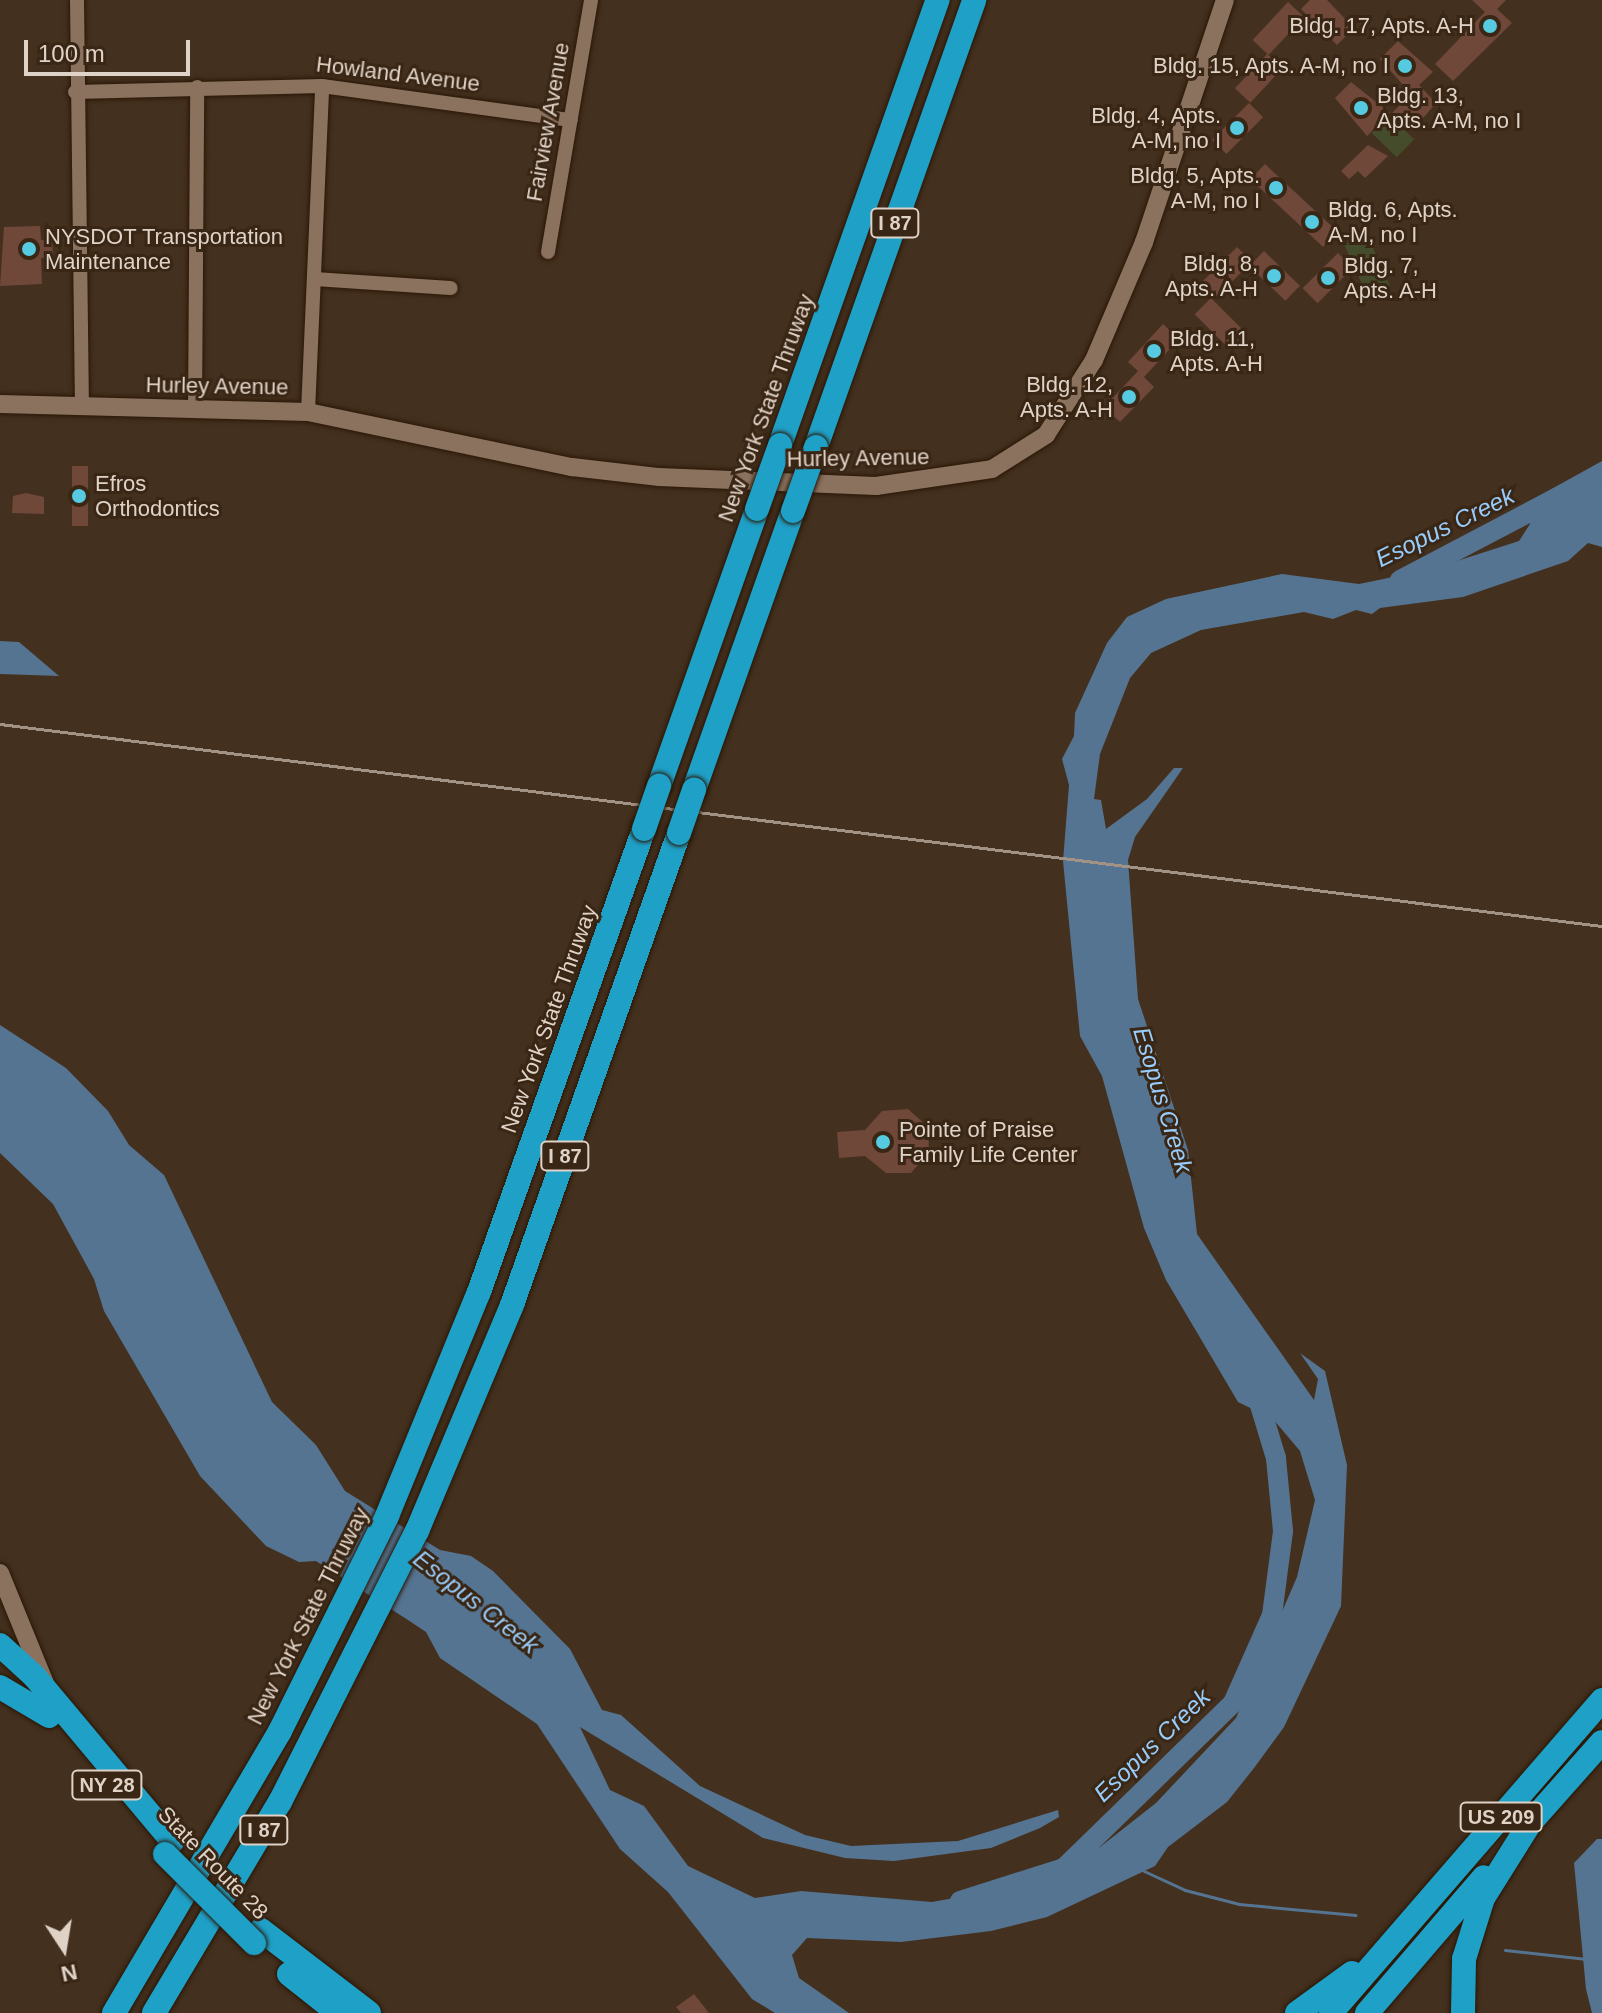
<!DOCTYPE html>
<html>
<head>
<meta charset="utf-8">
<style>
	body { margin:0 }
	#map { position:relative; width:1602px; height:2013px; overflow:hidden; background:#44301e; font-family:Helvetica,sans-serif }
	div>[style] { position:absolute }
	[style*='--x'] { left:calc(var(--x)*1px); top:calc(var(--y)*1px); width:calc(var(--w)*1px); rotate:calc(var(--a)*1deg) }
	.green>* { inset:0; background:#444c2b; transform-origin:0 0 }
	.water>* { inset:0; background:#557491 }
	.stream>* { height:3px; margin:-1.5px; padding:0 1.5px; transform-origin:1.5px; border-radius:1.5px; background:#557491 }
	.river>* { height:20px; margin:-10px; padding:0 10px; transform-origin:10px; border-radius:10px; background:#557491 }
	.building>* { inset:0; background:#6f483a; transform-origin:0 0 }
	.roads { filter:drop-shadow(0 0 2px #2a1706) drop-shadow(0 0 2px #2a1706) }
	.street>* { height:14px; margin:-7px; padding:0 7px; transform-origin:7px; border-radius:7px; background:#8a725e }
	.secondary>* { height:18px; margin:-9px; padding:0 9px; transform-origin:9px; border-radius:9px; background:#8a725e }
	.highway>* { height:24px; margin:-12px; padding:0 12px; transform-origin:12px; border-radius:12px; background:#1fa0c7 }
	.rail>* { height:3px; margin:-1.5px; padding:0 1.5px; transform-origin:1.5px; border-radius:1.5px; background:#a29284 }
	.bridges { filter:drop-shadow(0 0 2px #2a1706) drop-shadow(0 0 2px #2a1706) }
	.highway-bridge>* { height:24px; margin:-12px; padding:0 12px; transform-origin:12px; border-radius:12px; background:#1fa0c7 }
	.dots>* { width:22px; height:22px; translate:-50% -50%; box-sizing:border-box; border:4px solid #3a2614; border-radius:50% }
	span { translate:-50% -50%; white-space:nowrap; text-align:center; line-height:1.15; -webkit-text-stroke:6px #3a2614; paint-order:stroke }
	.shield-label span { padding:2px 6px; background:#3a2614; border:2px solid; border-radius:6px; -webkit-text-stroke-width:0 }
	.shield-label { font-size:20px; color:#dfd2c7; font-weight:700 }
	.poi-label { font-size:22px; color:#dfd2c7 }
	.right { translate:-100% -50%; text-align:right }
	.left { translate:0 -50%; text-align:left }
	.street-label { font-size:22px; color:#dfd2c7 }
	.water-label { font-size:24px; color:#97ccfb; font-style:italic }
	.north { position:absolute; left:24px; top:1909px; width:80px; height:80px; -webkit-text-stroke:6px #3a2614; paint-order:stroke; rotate:168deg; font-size:22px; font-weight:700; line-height:32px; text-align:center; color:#dfd2c7 }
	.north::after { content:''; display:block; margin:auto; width:28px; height:36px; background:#dfd2c7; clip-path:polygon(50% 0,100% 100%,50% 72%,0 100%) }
	.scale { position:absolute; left:24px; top:40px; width:166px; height:36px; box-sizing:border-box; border:4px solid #dfd2c7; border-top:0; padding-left:10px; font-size:24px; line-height:28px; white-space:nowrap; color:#dfd2c7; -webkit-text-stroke:6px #3a2614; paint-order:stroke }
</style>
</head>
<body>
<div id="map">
	<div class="green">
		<i style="left:1389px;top:115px;width:35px;height:25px;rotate:44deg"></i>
		<i style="left:1367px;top:234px;width:57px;height:25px;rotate:66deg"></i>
	</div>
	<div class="water">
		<i style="clip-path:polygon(1602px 461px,1602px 547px,1588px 543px,1568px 561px,1463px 597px,1380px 608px,1372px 614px,1356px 610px,1333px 619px,1304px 612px,1201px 630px,1151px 653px,1130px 678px,1100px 754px,1094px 799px,1101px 800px,1106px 829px,1147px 799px,1174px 768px,1183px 768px,1135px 837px,1128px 860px,1138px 999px,1188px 1150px,1197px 1234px,1314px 1400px,1318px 1379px,1300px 1353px,1325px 1371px,1347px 1465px,1341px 1606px,1284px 1727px,1254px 1768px,1227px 1802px,1168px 1847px,1155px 1866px,1047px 1917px,991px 1931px,901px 1942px,807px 1938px,792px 1955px,799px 1978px,849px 2013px,775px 2013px,752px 1999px,668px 1892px,620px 1849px,537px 1724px,440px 1658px,426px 1632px,408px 1620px,316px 1561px,299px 1562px,266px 1546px,200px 1476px,104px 1311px,94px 1279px,53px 1204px,0 1153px,0 1025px,66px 1068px,108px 1111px,129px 1145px,164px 1175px,272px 1402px,316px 1445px,345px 1491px,440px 1550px,471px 1556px,493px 1571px,570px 1649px,602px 1710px,621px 1715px,700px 1786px,805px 1835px,851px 1846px,958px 1841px,1058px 1810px,1059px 1817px,1040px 1828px,991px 1848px,894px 1861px,845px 1858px,763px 1838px,580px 1727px,610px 1790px,644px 1806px,688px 1866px,755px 1898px,801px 1891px,932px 1902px,1026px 1885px,1095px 1851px,1156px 1803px,1236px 1718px,1297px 1577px,1315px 1500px,1300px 1451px,1273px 1419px,1238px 1402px,1166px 1280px,1144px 1228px,1102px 1076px,1080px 1036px,1063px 861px,1069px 785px,1062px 759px,1074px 736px,1075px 713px,1107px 643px,1127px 617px,1166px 599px,1282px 574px,1359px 584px,1432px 569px,1519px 541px,1530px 524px,1528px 502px)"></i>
		<i style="clip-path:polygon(0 641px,19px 642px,59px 676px,0 674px)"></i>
		<i style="clip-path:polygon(1597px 1839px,1602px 1839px,1602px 2013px,1592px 2013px,1586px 1989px,1574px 1863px)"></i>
	</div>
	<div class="stream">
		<i style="--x:1144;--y:1871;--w:45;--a:24.9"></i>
		<i style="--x:1185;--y:1890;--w:56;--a:14.5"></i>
		<i style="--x:1239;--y:1904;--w:117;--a:5.4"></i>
		<i style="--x:1505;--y:1950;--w:82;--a:6.3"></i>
	</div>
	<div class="river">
		<i style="--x:1400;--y:580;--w:228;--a:-27.7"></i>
		<i style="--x:960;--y:1901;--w:109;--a:-17.6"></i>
		<i style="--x:1064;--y:1868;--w:236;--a:-44.3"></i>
		<i style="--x:1233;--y:1703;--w:96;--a:-66.1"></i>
		<i style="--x:1272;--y:1615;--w:85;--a:-82.5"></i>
		<i style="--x:1283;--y:1531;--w:73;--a:-95.5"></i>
		<i style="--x:1276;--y:1458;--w:72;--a:-106.9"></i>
	</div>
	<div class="building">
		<i style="clip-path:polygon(1310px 0,1327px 0,1354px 28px,1337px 45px,1301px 9px)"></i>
		<i style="clip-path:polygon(1472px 0,1506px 0,1497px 9px,1512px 23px,1453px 81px,1435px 64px,1485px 12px)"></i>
		<i style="left:1288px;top:2px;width:22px;height:52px;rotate:43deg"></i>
		<i style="clip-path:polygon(1398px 41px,1433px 72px,1419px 85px,1436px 103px,1412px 131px,1391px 114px,1411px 94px,1380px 59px)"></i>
		<i style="left:1267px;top:54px;width:21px;height:47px;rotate:43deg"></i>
		<i style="clip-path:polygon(1351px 82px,1390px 113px,1367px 136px,1335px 98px)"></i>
		<i style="left:1249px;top:103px;width:20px;height:52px;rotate:45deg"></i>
		<i style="clip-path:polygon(1368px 145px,1388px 156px,1365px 178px,1358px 171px,1349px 179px,1341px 171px)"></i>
		<i style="left:1265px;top:164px;width:99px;height:21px;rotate:43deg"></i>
		<i style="clip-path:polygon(40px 226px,41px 240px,52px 239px,53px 257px,41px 258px,42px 284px,0 286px,4px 227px)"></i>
		<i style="left:1237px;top:247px;width:21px;height:49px;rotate:45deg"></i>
		<i style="left:1264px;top:251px;width:50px;height:21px;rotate:44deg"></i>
		<i style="left:1338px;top:253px;width:21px;height:50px;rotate:45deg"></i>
		<i style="left:1211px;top:298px;width:49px;height:23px;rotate:45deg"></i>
		<i style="clip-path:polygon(1163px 324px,1179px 339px,1144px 377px,1154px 387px,1120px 422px,1104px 407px,1138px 371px,1128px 362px)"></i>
		<i style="left:72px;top:466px;width:16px;height:60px"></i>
		<i style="clip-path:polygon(26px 493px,44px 497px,44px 514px,12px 513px,13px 496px)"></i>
		<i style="clip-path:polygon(908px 1109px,928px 1127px,929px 1152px,911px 1173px,886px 1173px,865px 1156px,839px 1158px,837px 1132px,865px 1130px,882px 1111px)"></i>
		<i style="clip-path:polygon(694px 1994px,709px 2013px,681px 2013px,676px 2007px)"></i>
	</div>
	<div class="roads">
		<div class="street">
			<i style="--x:77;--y:0;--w:407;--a:89.3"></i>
			<i style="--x:75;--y:92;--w:247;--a:-1.4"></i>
			<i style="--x:322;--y:86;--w:251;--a:7.8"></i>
			<i style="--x:548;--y:252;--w:256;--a:-80.3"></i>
			<i style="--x:314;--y:279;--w:137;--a:3.8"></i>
			<i style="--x:195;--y:409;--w:322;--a:-89.6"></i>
			<i style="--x:308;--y:412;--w:326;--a:-87.5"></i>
		</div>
		<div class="secondary">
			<i style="--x:0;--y:404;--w:308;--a:1.5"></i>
			<i style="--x:308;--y:412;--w:270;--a:11.8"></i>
			<i style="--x:572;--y:467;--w:88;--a:6.6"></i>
			<i style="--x:659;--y:477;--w:217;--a:2.4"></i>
			<i style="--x:876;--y:486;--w:117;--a:-8.3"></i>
			<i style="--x:992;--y:469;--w:64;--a:-32.2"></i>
			<i style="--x:1046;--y:435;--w:89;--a:-57.4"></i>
			<i style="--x:1094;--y:360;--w:128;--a:-67"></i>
			<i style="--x:1144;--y:242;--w:255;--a:-71.5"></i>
			<i style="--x:0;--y:1573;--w:119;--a:67.8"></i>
		</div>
		<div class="highway">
			<i style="--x:780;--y:445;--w:472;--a:-70.5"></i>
			<i style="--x:816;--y:447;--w:474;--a:-70.5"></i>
			<i style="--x:659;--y:786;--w:294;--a:-70.5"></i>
			<i style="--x:694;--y:790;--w:296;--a:-70.5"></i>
			<i style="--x:0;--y:1645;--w:47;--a:42.4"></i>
			<i style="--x:35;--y:1677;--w:214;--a:50.1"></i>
			<i style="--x:0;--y:1687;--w:57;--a:30.6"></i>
			<i style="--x:261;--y:1930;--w:136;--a:37.5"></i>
			<i style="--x:289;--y:1974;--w:63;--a:38.5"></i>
			<i style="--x:114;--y:2013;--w:327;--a:-59.5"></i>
			<i style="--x:280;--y:1731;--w:240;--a:-63.5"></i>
			<i style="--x:387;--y:1516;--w:242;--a:-67.7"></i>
			<i style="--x:479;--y:1292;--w:492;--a:-70.4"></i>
			<i style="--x:154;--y:2013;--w:246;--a:-59.2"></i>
			<i style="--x:280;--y:1802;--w:304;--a:-63.2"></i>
			<i style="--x:417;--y:1531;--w:245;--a:-67.2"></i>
			<i style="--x:512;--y:1305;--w:501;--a:-70.52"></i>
			<i style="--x:1297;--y:2013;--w:68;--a:-36"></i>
			<i style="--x:1331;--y:2013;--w:414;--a:-49.1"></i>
			<i style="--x:1367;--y:2013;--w:179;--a:-49.3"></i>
			<i style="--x:1463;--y:2013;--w:54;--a:-88.9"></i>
			<i style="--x:1464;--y:1959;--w:64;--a:-72.7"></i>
			<i style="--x:1483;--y:1898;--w:89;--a:-57.9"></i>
			<i style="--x:1530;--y:1823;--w:108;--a:-48.4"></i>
		</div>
	</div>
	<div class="rail">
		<i style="--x:0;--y:724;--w:1615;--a:7.19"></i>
	</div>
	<div class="bridges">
		<div class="highway-bridge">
			<i style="--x:757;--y:509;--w:68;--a:-70.2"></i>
			<i style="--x:793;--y:511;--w:68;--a:-70.2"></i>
			<i style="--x:644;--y:829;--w:46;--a:-70.8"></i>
			<i style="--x:679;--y:833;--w:46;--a:-70.8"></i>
			<i style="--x:165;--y:1854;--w:126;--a:45"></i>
		</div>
	</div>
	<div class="dots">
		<i style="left:1490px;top:26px;background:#55cae0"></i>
		<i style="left:1405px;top:66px;background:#55cae0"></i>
		<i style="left:1361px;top:108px;background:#55cae0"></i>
		<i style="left:1237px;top:128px;background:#55cae0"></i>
		<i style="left:1276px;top:188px;background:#55cae0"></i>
		<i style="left:1312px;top:222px;background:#55cae0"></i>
		<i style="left:29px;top:249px;background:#55cae0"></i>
		<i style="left:1274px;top:276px;background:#55cae0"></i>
		<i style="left:1328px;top:278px;background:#55cae0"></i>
		<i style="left:1154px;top:351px;background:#55cae0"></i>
		<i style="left:1129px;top:397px;background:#55cae0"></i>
		<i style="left:79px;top:496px;background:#55cae0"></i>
		<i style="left:883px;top:1142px;background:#55cae0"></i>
	</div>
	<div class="shield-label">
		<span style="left:895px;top:223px">I 87</span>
		<span style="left:565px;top:1156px">I 87</span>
		<span style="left:107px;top:1785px">NY 28</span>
		<span style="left:1501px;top:1817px">US 209</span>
		<span style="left:264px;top:1830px">I 87</span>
	</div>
	<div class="poi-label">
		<span class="right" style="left:1474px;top:26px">Bldg. 17, Apts. A-H</span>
		<span class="right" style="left:1389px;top:66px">Bldg. 15, Apts. A-M, no I</span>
		<span class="left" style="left:1377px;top:108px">Bldg. 13,<br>Apts. A-M, no I</span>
		<span class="right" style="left:1221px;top:128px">Bldg. 4, Apts.<br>A-M, no I</span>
		<span class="right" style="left:1260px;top:188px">Bldg. 5, Apts.<br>A-M, no I</span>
		<span class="left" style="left:1328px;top:222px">Bldg. 6, Apts.<br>A-M, no I</span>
		<span class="left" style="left:45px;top:249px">NYSDOT Transportation<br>Maintenance</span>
		<span class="right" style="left:1258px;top:276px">Bldg. 8,<br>Apts. A-H</span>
		<span class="left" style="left:1344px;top:278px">Bldg. 7,<br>Apts. A-H</span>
		<span class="left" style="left:1170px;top:351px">Bldg. 11,<br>Apts. A-H</span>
		<span class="right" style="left:1113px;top:397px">Bldg. 12,<br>Apts. A-H</span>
		<span class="left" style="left:95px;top:496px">Efros<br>Orthodontics</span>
		<span class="left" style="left:899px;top:1142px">Pointe of Praise<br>Family Life Center</span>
	</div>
	<div class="street-label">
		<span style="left:398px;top:74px;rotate:7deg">Howland Avenue</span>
		<span style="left:548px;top:122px;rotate:-80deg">Fairview Avenue</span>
		<span style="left:217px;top:386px;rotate:1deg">Hurley Avenue</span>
		<span style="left:766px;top:408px;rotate:-70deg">New York State Thruway</span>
		<span style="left:858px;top:458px;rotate:-1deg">Hurley Avenue</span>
		<span style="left:549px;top:1019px;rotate:-70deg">New York State Thruway</span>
		<span style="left:308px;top:1616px;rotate:-63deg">New York State Thruway</span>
		<span style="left:213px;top:1863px;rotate:46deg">State Route 28</span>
	</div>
	<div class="water-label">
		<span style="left:1445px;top:527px;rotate:-26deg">Esopus Creek</span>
		<span style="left:1163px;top:1100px;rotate:73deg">Esopus Creek</span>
		<span style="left:476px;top:1602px;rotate:38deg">Esopus Creek</span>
		<span style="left:1152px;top:1745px;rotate:-44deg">Esopus Creek</span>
	</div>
	<div class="north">N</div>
	<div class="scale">100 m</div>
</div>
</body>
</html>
